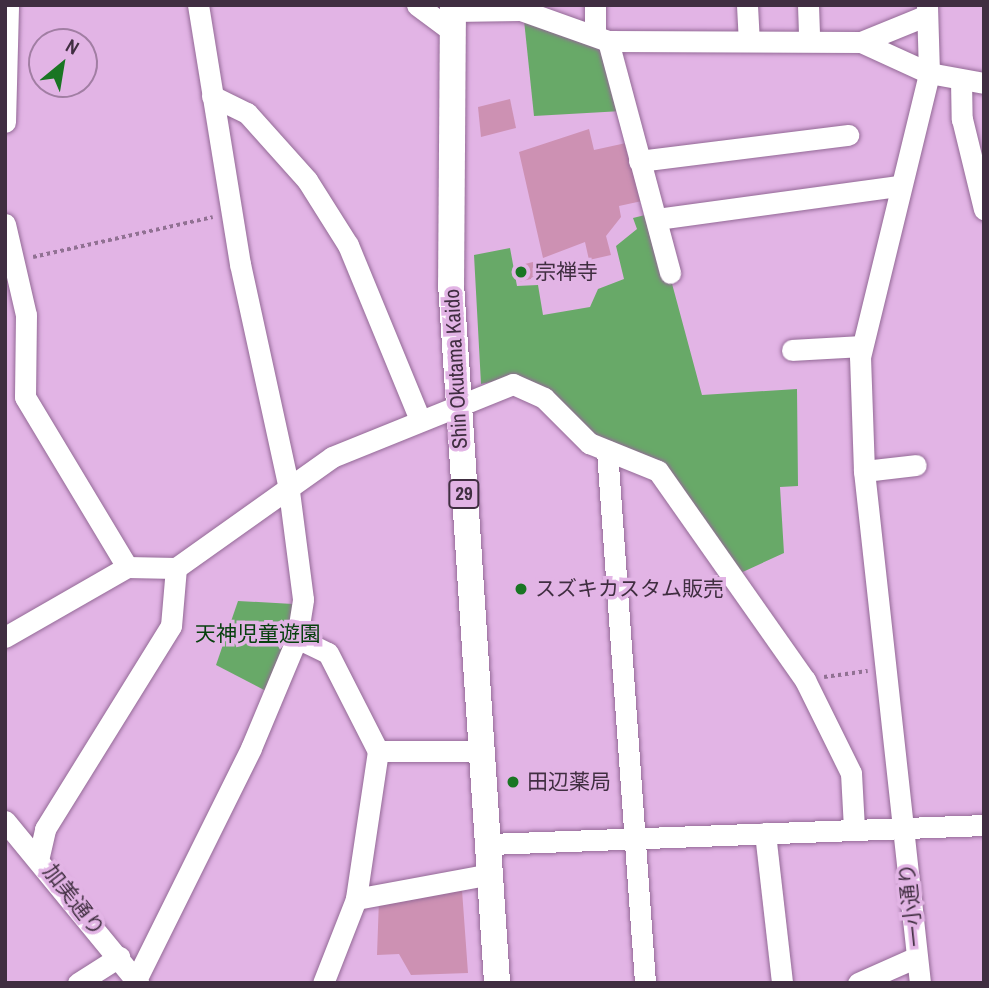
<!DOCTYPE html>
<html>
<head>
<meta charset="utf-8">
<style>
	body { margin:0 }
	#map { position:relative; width:989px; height:988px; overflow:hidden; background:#e2b4e5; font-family:"Archivo Narrow","Noto Sans JP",sans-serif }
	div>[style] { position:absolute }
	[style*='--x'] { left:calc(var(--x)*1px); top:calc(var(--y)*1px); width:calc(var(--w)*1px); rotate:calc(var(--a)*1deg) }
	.green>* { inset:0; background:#68a968 }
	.building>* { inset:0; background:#cd91b3; transform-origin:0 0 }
	.path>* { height:3.5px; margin-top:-1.75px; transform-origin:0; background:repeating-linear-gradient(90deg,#917193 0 3.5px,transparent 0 7px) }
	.roads { filter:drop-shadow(0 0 2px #936996) drop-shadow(0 0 2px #936996) }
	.minor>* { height:21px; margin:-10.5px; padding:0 10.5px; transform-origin:10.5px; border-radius:10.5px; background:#fff }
	.major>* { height:26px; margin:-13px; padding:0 13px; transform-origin:13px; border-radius:13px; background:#fff }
	.dots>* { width:19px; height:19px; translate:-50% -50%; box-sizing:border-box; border:4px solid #e2b4e5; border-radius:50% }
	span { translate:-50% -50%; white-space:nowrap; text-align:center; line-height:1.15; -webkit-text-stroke:7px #e2b4e5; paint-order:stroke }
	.shield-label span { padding:2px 5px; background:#e2b4e5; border:2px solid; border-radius:5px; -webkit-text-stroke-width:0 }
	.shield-label { font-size:19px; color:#402e41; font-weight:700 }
	.poi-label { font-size:21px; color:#402e41 }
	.left { translate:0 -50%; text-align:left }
	.street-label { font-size:21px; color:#402e41 }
	.park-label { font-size:21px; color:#07400e }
	.frame { position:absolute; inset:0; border:7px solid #402e41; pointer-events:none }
	.north { position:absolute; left:28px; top:28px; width:70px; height:70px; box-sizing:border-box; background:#e2b4e5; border:2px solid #a17ea3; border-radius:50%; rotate:30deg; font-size:19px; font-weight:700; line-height:28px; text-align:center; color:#402e41 }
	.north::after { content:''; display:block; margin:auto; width:24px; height:32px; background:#197523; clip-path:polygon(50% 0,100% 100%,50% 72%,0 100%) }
</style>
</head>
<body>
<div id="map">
	<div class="green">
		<i style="clip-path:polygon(524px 20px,602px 43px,622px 111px,534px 116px)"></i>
		<i style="clip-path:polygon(653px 213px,702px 395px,797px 389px,798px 486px,780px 487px,784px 553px,734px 576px,661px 461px,607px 443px,501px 380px,481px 384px,474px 255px,510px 248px,517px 286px,538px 285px,543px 315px,590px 307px,598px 289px,624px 279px,616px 246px,637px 229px,633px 218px)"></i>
		<i style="clip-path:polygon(238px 601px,293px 604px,289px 638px,268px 692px,216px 665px)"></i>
	</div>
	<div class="building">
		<i style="clip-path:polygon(510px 99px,516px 128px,481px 137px,478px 107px)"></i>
		<i style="clip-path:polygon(589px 129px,594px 150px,626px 143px,642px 201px,619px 206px,621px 217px,606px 236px,611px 255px,589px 260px,585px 242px,543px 258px,519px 152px)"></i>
		<i style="left:537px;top:261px;width:16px;height:21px;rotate:76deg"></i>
		<i style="clip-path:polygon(462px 890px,468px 973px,411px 975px,399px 954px,377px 955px,379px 899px)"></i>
	</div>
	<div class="path">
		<i style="--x:33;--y:257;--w:184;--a:-12.5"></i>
		<i style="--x:824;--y:677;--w:44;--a:-7.8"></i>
	</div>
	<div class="roads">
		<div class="minor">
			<i style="--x:417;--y:5;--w:44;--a:36.6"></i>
			<i style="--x:595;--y:5;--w:27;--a:90"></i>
			<i style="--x:747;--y:5;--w:36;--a:87"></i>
			<i style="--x:808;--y:5;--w:36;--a:88"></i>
			<i style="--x:453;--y:11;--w:68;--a:-0.8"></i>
			<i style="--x:521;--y:10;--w:92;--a:19.6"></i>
			<i style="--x:608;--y:41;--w:253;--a:0.2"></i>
			<i style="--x:861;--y:42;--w:75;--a:24.5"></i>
			<i style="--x:929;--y:73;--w:56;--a:10.3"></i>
			<i style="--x:608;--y:41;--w:240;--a:75"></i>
			<i style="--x:861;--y:42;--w:71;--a:-22.2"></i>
			<i style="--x:961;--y:80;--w:39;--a:89"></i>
			<i style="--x:962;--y:119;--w:93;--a:76.3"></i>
			<i style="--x:212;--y:96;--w:39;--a:26"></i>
			<i style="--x:247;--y:113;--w:90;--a:48.2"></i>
			<i style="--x:307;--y:180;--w:77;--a:57.8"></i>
			<i style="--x:348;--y:245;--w:189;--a:67.6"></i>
			<i style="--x:5;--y:122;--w:117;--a:-88.5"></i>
			<i style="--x:639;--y:161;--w:211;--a:-7.1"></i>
			<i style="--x:657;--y:219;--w:244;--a:-7.8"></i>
			<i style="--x:5;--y:224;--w:93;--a:77"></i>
			<i style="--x:26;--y:315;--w:82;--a:90.7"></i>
			<i style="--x:25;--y:397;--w:198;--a:59"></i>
			<i style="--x:792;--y:350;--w:69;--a:-3.3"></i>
			<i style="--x:607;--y:451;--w:533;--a:85.91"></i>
			<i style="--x:864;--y:471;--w:52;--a:-6.6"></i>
			<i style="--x:5;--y:637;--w:141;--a:-29.8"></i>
			<i style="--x:127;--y:567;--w:49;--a:1.2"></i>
			<i style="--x:176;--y:568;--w:191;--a:-35.4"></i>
			<i style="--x:332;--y:457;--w:195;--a:-22"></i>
			<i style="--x:513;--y:384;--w:34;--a:24"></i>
			<i style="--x:544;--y:398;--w:64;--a:45"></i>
			<i style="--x:589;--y:443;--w:74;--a:22.1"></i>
			<i style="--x:658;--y:471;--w:256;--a:54.9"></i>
			<i style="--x:805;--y:680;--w:104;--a:63.7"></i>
			<i style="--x:851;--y:773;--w:56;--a:86.9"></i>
			<i style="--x:297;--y:638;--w:34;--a:26"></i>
			<i style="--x:328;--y:653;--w:110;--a:63"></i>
			<i style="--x:378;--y:751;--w:150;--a:98.5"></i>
			<i style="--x:356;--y:899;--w:90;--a:111.4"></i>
			<i style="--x:378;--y:751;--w:103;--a:0"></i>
			<i style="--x:5;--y:821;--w:210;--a:50.6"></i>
			<i style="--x:765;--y:833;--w:151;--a:83.5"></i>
			<i style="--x:490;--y:844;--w:494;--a:-2.2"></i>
			<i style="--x:39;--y:856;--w:28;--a:-77"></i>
			<i style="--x:45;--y:829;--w:239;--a:-58.2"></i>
			<i style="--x:171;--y:626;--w:58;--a:-85.1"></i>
			<i style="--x:356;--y:899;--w:137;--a:-10.5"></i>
			<i style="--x:136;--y:980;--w:259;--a:-63.6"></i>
			<i style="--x:251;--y:748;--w:119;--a:-67.3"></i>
			<i style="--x:297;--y:638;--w:39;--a:-81"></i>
			<i style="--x:303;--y:599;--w:116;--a:-97.4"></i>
			<i style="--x:288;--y:484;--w:225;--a:-102.3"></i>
			<i style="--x:240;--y:264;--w:262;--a:-99.2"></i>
			<i style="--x:78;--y:983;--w:49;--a:-32.4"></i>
			<i style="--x:858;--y:983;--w:64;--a:-23.8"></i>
			<i style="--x:920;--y:983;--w:515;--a:-96.24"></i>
			<i style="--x:864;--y:471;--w:114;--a:-92"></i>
			<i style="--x:860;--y:357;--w:292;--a:-76.3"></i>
			<i style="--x:929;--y:73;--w:68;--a:-91.7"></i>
		</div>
		<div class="major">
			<i style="--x:453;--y:5;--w:279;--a:90.4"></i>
			<i style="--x:451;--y:284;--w:701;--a:86.23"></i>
		</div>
	</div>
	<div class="dots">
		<i style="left:521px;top:272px;background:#197523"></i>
		<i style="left:521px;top:589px;background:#197523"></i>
		<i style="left:513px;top:782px;background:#197523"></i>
	</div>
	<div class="shield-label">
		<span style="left:464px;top:494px">29</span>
	</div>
	<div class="poi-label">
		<span class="left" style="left:535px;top:272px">宗禅寺</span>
		<span class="left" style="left:535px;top:589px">スズキカスタム販売</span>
		<span class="left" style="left:527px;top:782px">田辺薬局</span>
	</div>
	<div class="street-label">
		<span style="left:456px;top:369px;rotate:-93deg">Shin Okutama Kaido</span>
		<span style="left:74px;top:900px;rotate:52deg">加美通り</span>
		<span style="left:911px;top:905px;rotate:-96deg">一小通り</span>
	</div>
	<div class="park-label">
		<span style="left:258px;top:634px">天神児童遊園</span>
	</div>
	<div class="frame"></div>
	<div class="north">N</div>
</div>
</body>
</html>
